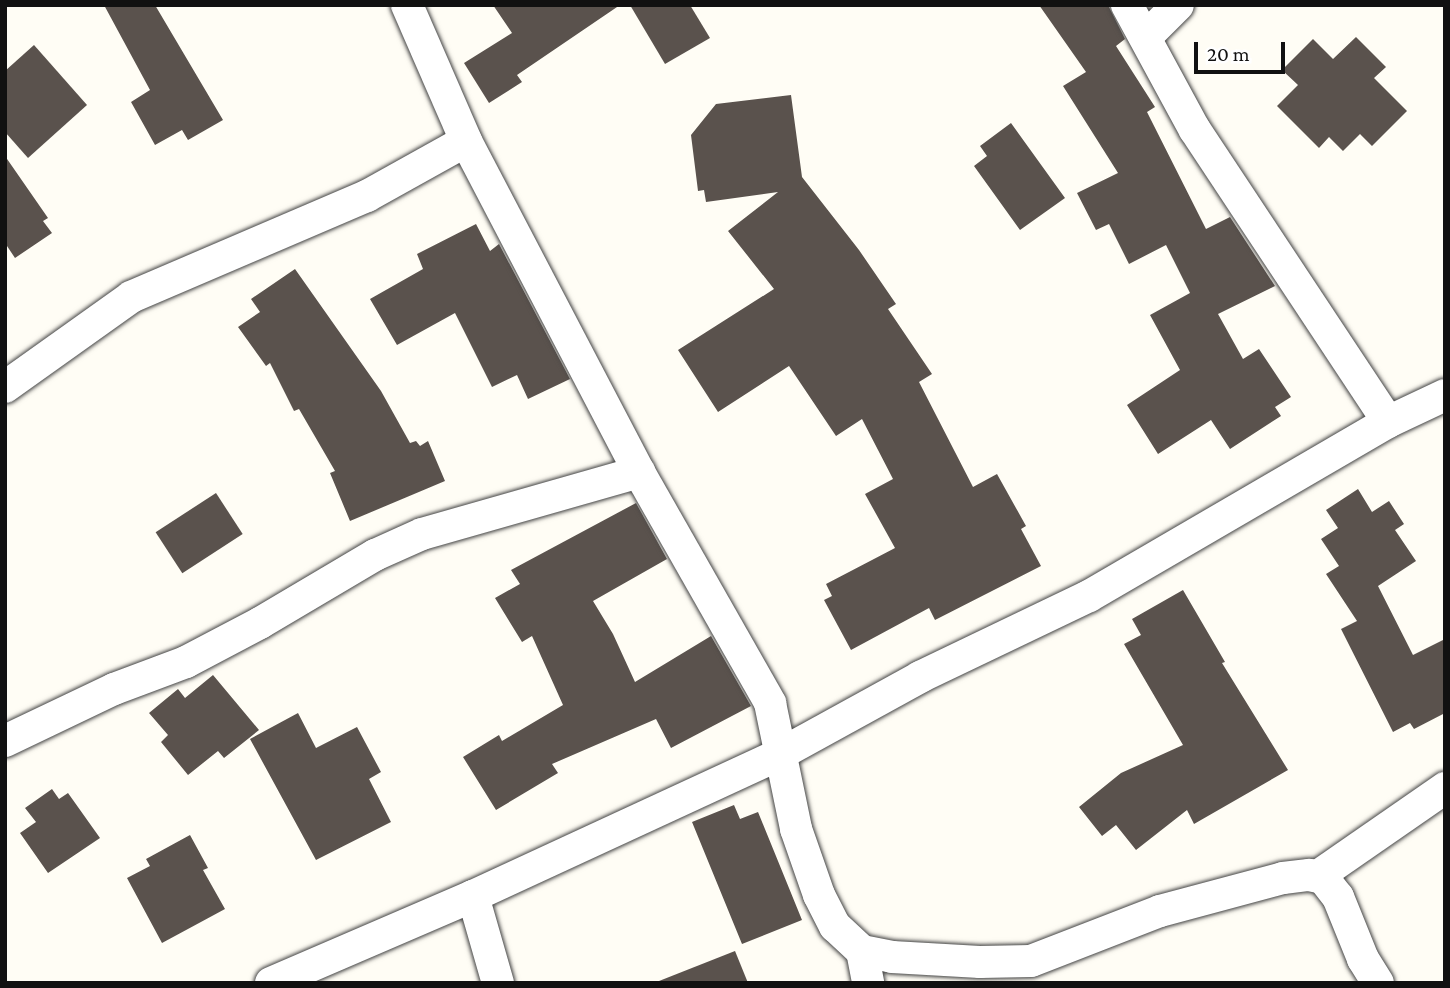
<!DOCTYPE html>
<html>
<head>
<meta charset="utf-8">
<style>
	body { margin:0 }
	#map { position:relative; width:1450px; height:988px; overflow:hidden; background:#fffdf5; font-family:"Crimson Pro",serif }
	div>[style] { position:absolute }
	[style*='--x'] { left:calc(var(--x)*1px); top:calc(var(--y)*1px); width:calc(var(--w)*1px); rotate:calc(var(--a)*1deg) }
	.building>* { inset:0; background:#5a524d; transform-origin:0 0 }
	.roads { filter:drop-shadow(0 0 2px #444) drop-shadow(0 0 2px #444) }
	.street>* { height:32px; margin:-16px; padding:0 16px; transform-origin:16px; border-radius:16px; background:#fff }
	span { translate:-50% -50%; white-space:nowrap; text-align:center; line-height:1.15; -webkit-text-stroke:7px #fff; paint-order:stroke }
	.frame { position:absolute; inset:0; border:7px solid #111; pointer-events:none }
	.scale { position:absolute; left:1194px; top:42px; width:91px; height:32px; box-sizing:border-box; border:4px solid #111; border-top:0; padding-left:9px; font-size:21px; line-height:24px; white-space:nowrap; color:#111; -webkit-text-stroke:5px #fff; paint-order:stroke }
</style>
</head>
<body>
<div id="map">
	<div class="building">
		<i style="clip-path:polygon(104px 5px,155px 5px,223px 120px,188px 140px,182px 130px,155px 145px,131px 102px,150px 90px)"></i>
		<i style="clip-path:polygon(493px 5px,620px 5px,517px 75px,522px 82px,489px 103px,464px 63px,512px 33px)"></i>
		<i style="clip-path:polygon(630px 5px,690px 5px,710px 38px,665px 64px)"></i>
		<i style="clip-path:polygon(1039px 5px,1108px 5px,1125px 39px,1116px 46px,1155px 107px,1147px 112px,1206px 229px,1230px 217px,1275px 286px,1218px 314px,1243px 359px,1259px 349px,1291px 397px,1275px 407px,1281px 416px,1230px 449px,1211px 420px,1158px 454px,1127px 405px,1180px 370px,1150px 315px,1190px 293px,1166px 245px,1129px 264px,1109px 224px,1096px 230px,1077px 193px,1118px 173px,1063px 86px,1086px 72px)"></i>
		<i style="clip-path:polygon(1356px 37px,1386px 67px,1374px 78px,1407px 111px,1372px 146px,1360px 134px,1343px 151px,1329px 137px,1319px 148px,1277px 106px,1298px 85px,1282px 70px,1313px 39px,1333px 59px)"></i>
		<i style="clip-path:polygon(34px 45px,87px 105px,28px 158px,5px 132px,5px 71px)"></i>
		<i style="clip-path:polygon(791px 95px,802px 177px,859px 250px,896px 304px,888px 309px,932px 374px,919px 382px,973px 487px,997px 474px,1026px 526px,1021px 529px,1041px 566px,935px 620px,929px 608px,851px 650px,824px 600px,832px 596px,826px 584px,895px 548px,865px 494px,893px 479px,862px 419px,836px 436px,789px 366px,718px 412px,678px 350px,774px 289px,728px 231px,778px 192px,706px 202px,704px 190px,698px 191px,691px 135px,716px 104px)"></i>
		<i style="clip-path:polygon(1011px 123px,1065px 198px,1020px 230px,974px 166px,987px 156px,980px 146px)"></i>
		<i style="clip-path:polygon(5px 156px,48px 218px,43px 221px,52px 233px,15px 258px,5px 243px)"></i>
		<i style="clip-path:polygon(476px 224px,490px 251px,499px 244px,570px 379px,528px 399px,517px 375px,492px 387px,455px 313px,397px 345px,370px 299px,423px 269px,417px 254px)"></i>
		<i style="clip-path:polygon(295px 269px,381px 391px,410px 443px,416px 441px,420px 446px,428px 441px,445px 481px,350px 521px,330px 473px,335px 471px,299px 409px,294px 411px,270px 363px,266px 366px,238px 327px,260px 312px,251px 299px)"></i>
		<i style="clip-path:polygon(1358px 489px,1372px 512px,1389px 501px,1404px 524px,1395px 530px,1416px 561px,1378px 586px,1413px 655px,1445px 639px,1445px 713px,1414px 729px,1410px 723px,1393px 732px,1341px 629px,1357px 621px,1326px 574px,1339px 566px,1321px 539px,1338px 528px,1326px 510px)"></i>
		<i style="left:216px;top:493px;width:49px;height:72px;rotate:57deg"></i>
		<i style="clip-path:polygon(636px 503px,667px 559px,593px 601px,613px 634px,635px 682px,711px 636px,751px 706px,671px 748px,656px 719px,552px 764px,558px 773px,496px 810px,463px 757px,499px 735px,502px 741px,563px 705px,532px 636px,522px 642px,495px 598px,520px 584px,511px 570px)"></i>
		<i style="clip-path:polygon(1183px 590px,1225px 662px,1222px 663px,1288px 770px,1194px 824px,1187px 810px,1136px 850px,1116px 825px,1102px 836px,1079px 807px,1121px 773px,1183px 745px,1124px 644px,1141px 635px,1132px 619px)"></i>
		<i style="clip-path:polygon(213px 675px,259px 730px,224px 758px,218px 751px,188px 775px,161px 742px,168px 735px,149px 713px,178px 689px,185px 698px)"></i>
		<i style="clip-path:polygon(298px 713px,316px 748px,357px 727px,381px 772px,369px 779px,391px 822px,316px 860px,250px 739px)"></i>
		<i style="clip-path:polygon(52px 789px,59px 799px,68px 793px,100px 838px,48px 873px,20px 833px,36px 822px,25px 808px)"></i>
		<i style="clip-path:polygon(734px 805px,740px 819px,758px 812px,802px 920px,742px 944px,692px 822px)"></i>
		<i style="clip-path:polygon(190px 835px,208px 868px,203px 870px,225px 909px,162px 943px,127px 878px,150px 866px,146px 859px)"></i>
		<i style="clip-path:polygon(735px 951px,748px 983px,660px 983px,659px 981px)"></i>
	</div>
	<div class="roads">
		<div class="street">
			<i style="--x:407;--y:5;--w:148;--a:66.5"></i>
			<i style="--x:466;--y:141;--w:373;--a:62.4"></i>
			<i style="--x:639;--y:472;--w:266;--a:60.4"></i>
			<i style="--x:770;--y:703;--w:129;--a:78.3"></i>
			<i style="--x:796;--y:829;--w:70;--a:70.8"></i>
			<i style="--x:819;--y:895;--w:35;--a:63"></i>
			<i style="--x:835;--y:926;--w:37;--a:43"></i>
			<i style="--x:862;--y:951;--w:31;--a:11"></i>
			<i style="--x:892;--y:957;--w:88;--a:3.3"></i>
			<i style="--x:980;--y:962;--w:51;--a:-1.1"></i>
			<i style="--x:1031;--y:961;--w:138;--a:-21.2"></i>
			<i style="--x:1160;--y:911;--w:127;--a:-15"></i>
			<i style="--x:1283;--y:878;--w:26;--a:-7"></i>
			<i style="--x:1309;--y:875;--w:14;--a:12"></i>
			<i style="--x:1323;--y:878;--w:24;--a:52"></i>
			<i style="--x:1338;--y:897;--w:67;--a:68"></i>
			<i style="--x:1363;--y:959;--w:28;--a:58"></i>
			<i style="--x:1127;--y:5;--w:142;--a:61.5"></i>
			<i style="--x:1195;--y:130;--w:350;--a:56.5"></i>
			<i style="--x:1146;--y:37;--w:45;--a:-45"></i>
			<i style="--x:5;--y:387;--w:155;--a:-35.5"></i>
			<i style="--x:131;--y:297;--w:257;--a:-23.2"></i>
			<i style="--x:367;--y:196;--w:113;--a:-29.1"></i>
			<i style="--x:5;--y:741;--w:121;--a:-25.5"></i>
			<i style="--x:114;--y:689;--w:77;--a:-20.6"></i>
			<i style="--x:186;--y:662;--w:84;--a:-27.8"></i>
			<i style="--x:260;--y:623;--w:134;--a:-30.6"></i>
			<i style="--x:375;--y:555;--w:51;--a:-24.1"></i>
			<i style="--x:422;--y:534;--w:226;--a:-15.9"></i>
			<i style="--x:1318;--y:876;--w:155;--a:-34.7"></i>
			<i style="--x:473;--y:896;--w:91;--a:74"></i>
			<i style="--x:862;--y:951;--w:33;--a:79"></i>
			<i style="--x:271;--y:983;--w:220;--a:-23.3"></i>
			<i style="--x:473;--y:896;--w:340;--a:-24.8"></i>
			<i style="--x:782;--y:753;--w:158;--a:-28.8"></i>
			<i style="--x:920;--y:677;--w:187;--a:-25.6"></i>
			<i style="--x:1089;--y:596;--w:346;--a:-30.2"></i>
			<i style="--x:1388;--y:422;--w:63;--a:-25.3"></i>
		</div>
	</div>
	<div class="frame"></div>
	<div class="scale">20 m</div>
</div>
</body>
</html>
